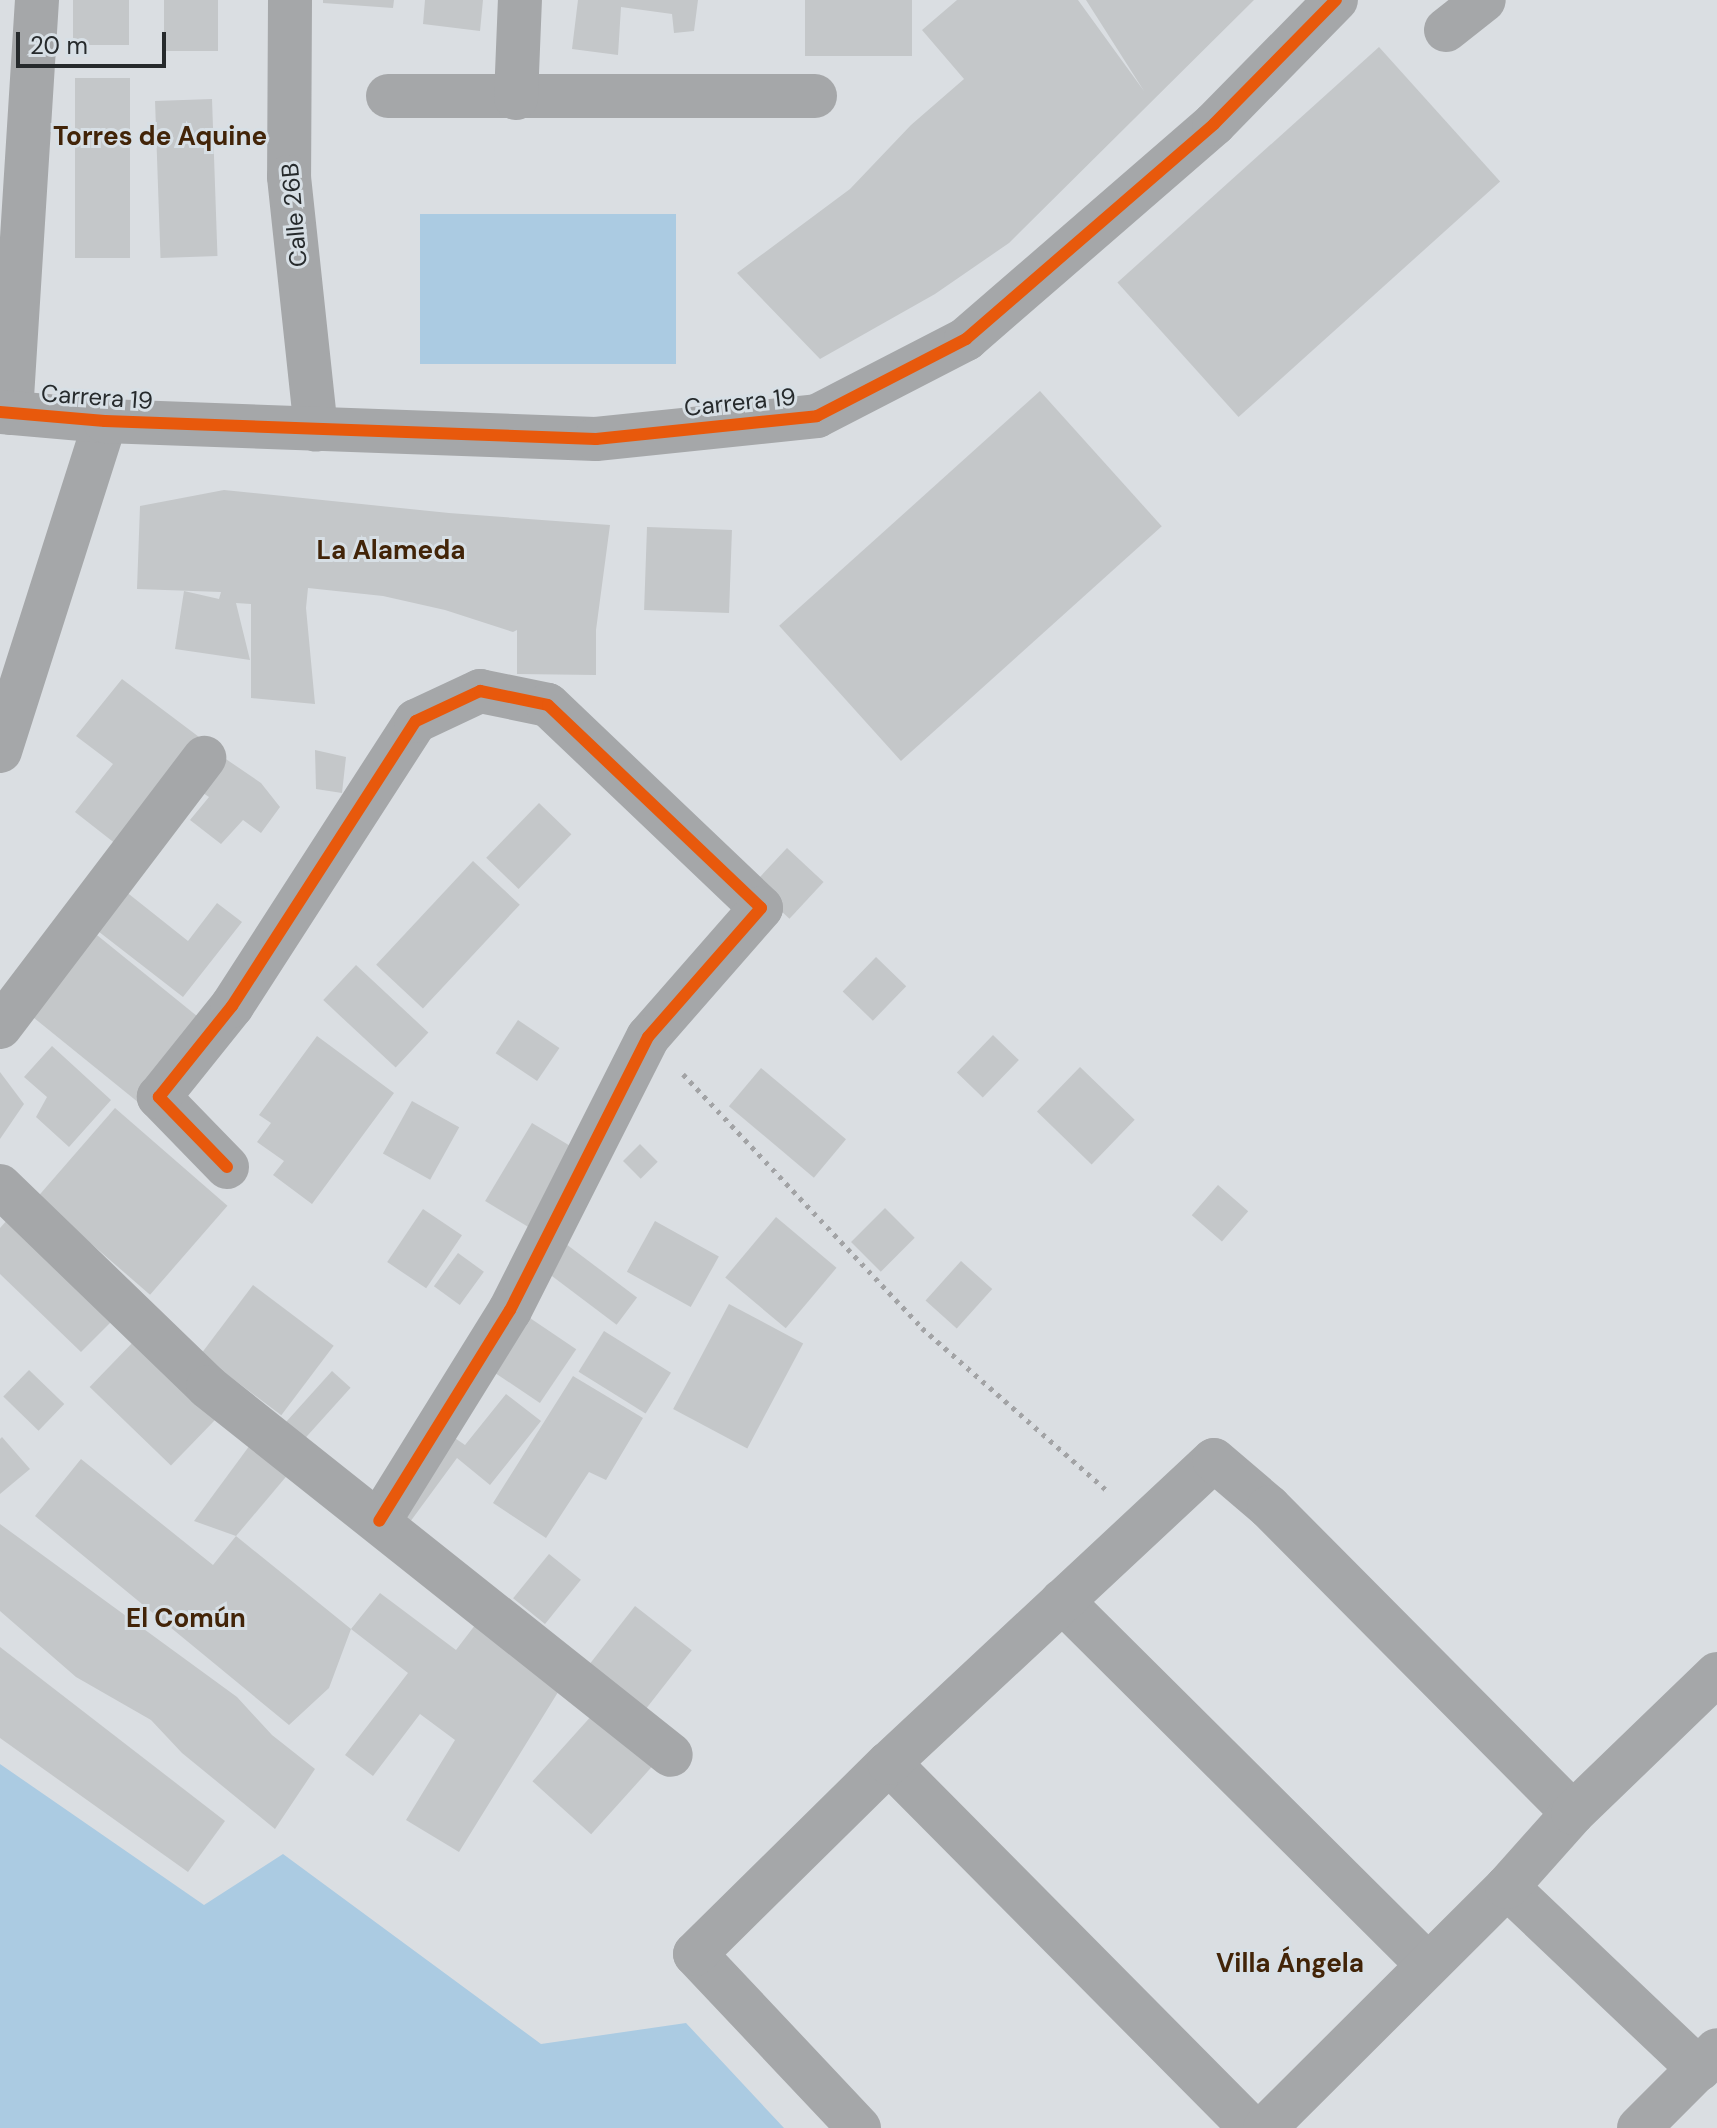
<!DOCTYPE html>
<html>
<head>
<meta charset="utf-8">
<style>
	body { margin:0 }
	#map { position:relative; width:1717px; height:2128px; overflow:hidden; background:#dadee2; font-family:"DM Sans",sans-serif }
	div>[style] { position:absolute }
	[style*='--x'] { left:calc(var(--x)*1px); top:calc(var(--y)*1px); width:calc(var(--w)*1px); rotate:calc(var(--a)*1deg) }
	.green>* { inset:0; background:#abcbe2; transform-origin:0 0 }
	.building>* { inset:0; background:#c4c7c9; transform-origin:0 0 }
	.path>* { height:5px; margin-top:-2.5px; transform-origin:0; background:repeating-linear-gradient(90deg,#a2a3a5 0 4px,transparent 0 10px) }
	.minor>* { height:44px; margin:-22px; padding:0 22px; transform-origin:22px; border-radius:22px; background:#a5a7a9 }
	.tertiary>* { height:44px; margin:-22px; padding:0 22px; transform-origin:22px; border-radius:22px; background:#a5a7a9 }
	.cycleway>* { height:12px; margin:-6px; padding:0 6px; transform-origin:6px; border-radius:6px; background:#e8590c }
	span { translate:-50% -50%; white-space:nowrap; text-align:center; line-height:1.15; -webkit-text-stroke:6px #d7dfe5; paint-order:stroke }
	.street-label { font-size:24px; color:#262a2c }
	.neighbourhood-label { font-size:26px; color:#422408; font-weight:700 }
	.scale { position:absolute; left:16px; top:32px; width:150px; height:36px; box-sizing:border-box; border:4px solid #262a2c; border-top:0; padding-left:10px; font-size:24px; line-height:28px; white-space:nowrap; color:#262a2c; -webkit-text-stroke:6px #d7dfe5; paint-order:stroke }
</style>
</head>
<body>
<div id="map">
	<div class="green">
		<i style="left:420px;top:214px;width:256px;height:150px"></i>
		<i style="clip-path:polygon(0 1764px,204px 1905px,283px 1854px,541px 2044px,686px 2023px,784px 2128px,0 2128px)"></i>
	</div>
	<div class="building">
		<i style="left:73px;top:0;width:56px;height:45px"></i>
		<i style="left:164px;top:0;width:54px;height:51px"></i>
		<i style="clip-path:polygon(323px 0,394px 0,393px 8px,323px 3px)"></i>
		<i style="clip-path:polygon(425px 0,483px 0,480px 31px,423px 24px)"></i>
		<i style="clip-path:polygon(578px 0,698px 0,694px 31px,674px 33px,672px 14px,621px 7px,618px 55px,572px 49px)"></i>
		<i style="left:805px;top:0;width:107px;height:56px"></i>
		<i style="clip-path:polygon(957px 0,1078px 0,1144px 91px,1086px 0,1254px 0,1009px 243px,935px 294px,820px 359px,737px 273px,850px 189px,911px 125px,964px 79px,922px 30px)"></i>
		<i style="left:1379px;top:47px;width:181px;height:352px;rotate:48deg"></i>
		<i style="left:75px;top:78px;width:55px;height:180px"></i>
		<i style="left:212px;top:99px;width:157px;height:57px;rotate:88deg"></i>
		<i style="left:1040px;top:391px;width:182px;height:351px;rotate:48deg"></i>
		<i style="clip-path:polygon(224px 490px,449px 513px,610px 525px,596px 630px,596px 675px,517px 674px,517px 630px,513px 632px,445px 610px,383px 596px,308px 588px,306px 608px,315px 704px,251px 698px,251px 604px,236px 603px,250px 660px,175px 649px,184px 591px,219px 599px,221px 592px,137px 589px,140px 506px)"></i>
		<i style="left:647px;top:527px;width:85px;height:83px;rotate:2deg"></i>
		<i style="clip-path:polygon(122px 679px,203px 740px,121px 848px,75px 812px,113px 764px,76px 736px)"></i>
		<i style="clip-path:polygon(315px 750px,346px 757px,342px 793px,316px 789px)"></i>
		<i style="clip-path:polygon(220px 755px,261px 783px,280px 807px,261px 833px,243px 820px,221px 844px,190px 820px,209px 797px,197px 789px)"></i>
		<i style="left:539px;top:803px;width:45px;height:76px;rotate:44deg"></i>
		<i style="left:787px;top:848px;width:50px;height:50px;rotate:43deg"></i>
		<i style="left:473px;top:861px;width:64px;height:142px;rotate:43deg"></i>
		<i style="clip-path:polygon(115px 883px,188px 941px,217px 903px,242px 922px,183px 997px,85px 921px)"></i>
		<i style="left:87px;top:927px;width:156px;height:104px;rotate:39deg"></i>
		<i style="left:876px;top:957px;width:42px;height:48px;rotate:44deg"></i>
		<i style="left:356px;top:965px;width:99px;height:48px;rotate:43deg"></i>
		<i style="left:518px;top:1020px;width:50px;height:40px;rotate:34deg"></i>
		<i style="left:993px;top:1035px;width:36px;height:52px;rotate:44deg"></i>
		<i style="clip-path:polygon(317px 1036px,394px 1093px,312px 1204px,273px 1175px,284px 1161px,257px 1142px,271px 1123px,259px 1115px)"></i>
		<i style="clip-path:polygon(52px 1046px,111px 1100px,69px 1147px,36px 1117px,47px 1097px,24px 1077px)"></i>
		<i style="left:1080px;top:1067px;width:76px;height:62px;rotate:44deg"></i>
		<i style="left:761px;top:1068px;width:111px;height:50px;rotate:40deg"></i>
		<i style="clip-path:polygon(0 1072px,24px 1104px,0 1139px)"></i>
		<i style="left:412px;top:1101px;width:54px;height:60px;rotate:29deg"></i>
		<i style="left:115px;top:1108px;width:149px;height:118px;rotate:41deg"></i>
		<i style="left:532px;top:1123px;width:51px;height:91px;rotate:31deg"></i>
		<i style="left:640px;top:1144px;width:25px;height:24px;rotate:45deg"></i>
		<i style="left:1218px;top:1185px;width:40px;height:40px;rotate:41deg"></i>
		<i style="left:885px;top:1208px;width:42px;height:48px;rotate:45deg"></i>
		<i style="left:423px;top:1209px;width:47px;height:64px;rotate:34deg"></i>
		<i style="left:776px;top:1217px;width:79px;height:79px;rotate:40deg"></i>
		<i style="clip-path:polygon(8px 1219px,114px 1319px,81px 1352px,0 1274px,0 1228px)"></i>
		<i style="left:655px;top:1221px;width:73px;height:58px;rotate:29deg"></i>
		<i style="left:562px;top:1241px;width:94px;height:34px;rotate:37deg"></i>
		<i style="left:458px;top:1253px;width:32px;height:41px;rotate:36deg"></i>
		<i style="left:961px;top:1261px;width:42px;height:53px;rotate:42deg"></i>
		<i style="left:253px;top:1285px;width:101px;height:87px;rotate:37deg"></i>
		<i style="left:729px;top:1304px;width:84px;height:119px;rotate:28deg"></i>
		<i style="left:524px;top:1314px;width:63px;height:65px;rotate:34deg"></i>
		<i style="left:604px;top:1331px;width:79px;height:48px;rotate:32deg"></i>
		<i style="left:139px;top:1336px;width:113px;height:71px;rotate:44deg"></i>
		<i style="left:29px;top:1370px;width:49px;height:37px;rotate:44deg"></i>
		<i style="left:332px;top:1371px;width:25px;height:69px;rotate:42deg"></i>
		<i style="clip-path:polygon(573px 1376px,643px 1418px,606px 1480px,589px 1472px,546px 1538px,493px 1503px)"></i>
		<i style="clip-path:polygon(506px 1394px,541px 1421px,490px 1485px,457px 1458px,410px 1522px,391px 1508px,446px 1432px,465px 1445px)"></i>
		<i style="clip-path:polygon(2px 1437px,30px 1469px,0 1494px,0 1439px)"></i>
		<i style="clip-path:polygon(250px 1445px,290px 1472px,236px 1536px,194px 1521px)"></i>
		<i style="clip-path:polygon(81px 1459px,213px 1565px,236px 1536px,351px 1629px,380px 1593px,456px 1650px,482px 1616px,568px 1676px,459px 1852px,406px 1820px,455px 1740px,420px 1714px,373px 1776px,345px 1755px,408px 1673px,351px 1629px,329px 1688px,289px 1725px,35px 1516px)"></i>
		<i style="clip-path:polygon(0 1524px,237px 1697px,272px 1735px,315px 1769px,275px 1829px,182px 1753px,151px 1720px,76px 1677px,0 1611px)"></i>
		<i style="left:549px;top:1554px;width:41px;height:57px;rotate:39deg"></i>
		<i style="left:635px;top:1606px;width:72px;height:85px;rotate:38deg"></i>
		<i style="clip-path:polygon(0 1647px,225px 1821px,188px 1872px,0 1738px)"></i>
		<i style="left:594px;top:1713px;width:79px;height:92px;rotate:42deg"></i>
	</div>
	<div class="path">
		<i style="--x:683;--y:1074;--w:349;--a:46.7"></i>
		<i style="--x:922;--y:1328;--w:249;--a:41.3"></i>
	</div>
	<div class="minor">
		<i style="--x:290;--y:0;--w:177;--a:90.3"></i>
		<i style="--x:289;--y:177;--w:254;--a:83.9"></i>
		<i style="--x:1446;--y:30;--w:48;--a:-38.3"></i>
		<i style="--x:388;--y:96;--w:427;--a:0"></i>
		<i style="--x:516;--y:98;--w:98;--a:-87.7"></i>
		<i style="--x:11;--y:413;--w:414;--a:-86.4"></i>
		<i style="--x:0;--y:751;--w:346;--a:-72.3"></i>
		<i style="--x:0;--y:1027;--w:338;--a:-52.8"></i>
		<i style="--x:227;--y:1167;--w:98;--a:-134.2"></i>
		<i style="--x:159;--y:1097;--w:117;--a:-51.3"></i>
		<i style="--x:232;--y:1006;--w:339;--a:-57.2"></i>
		<i style="--x:416;--y:721;--w:71;--a:-25.1"></i>
		<i style="--x:480;--y:691;--w:69;--a:11.6"></i>
		<i style="--x:548;--y:705;--w:294;--a:43.6"></i>
		<i style="--x:761;--y:908;--w:171;--a:131.2"></i>
		<i style="--x:648;--y:1037;--w:306;--a:116.8"></i>
		<i style="--x:510;--y:1310;--w:248;--a:121.8"></i>
		<i style="--x:0;--y:1186;--w:289;--a:44"></i>
		<i style="--x:208;--y:1387;--w:591;--a:38.48"></i>
		<i style="--x:1062;--y:1601;--w:515;--a:44.84"></i>
		<i style="--x:889;--y:1763;--w:514;--a:45.24"></i>
		<i style="--x:1507;--y:1887;--w:265;--a:43.5"></i>
		<i style="--x:859;--y:2128;--w:239;--a:-133.3"></i>
		<i style="--x:695;--y:1954;--w:272;--a:-44.6"></i>
		<i style="--x:889;--y:1763;--w:444;--a:-43"></i>
		<i style="--x:1214;--y:1460;--w:72;--a:40.5"></i>
		<i style="--x:1269;--y:1507;--w:431;--a:45.2"></i>
		<i style="--x:1265;--y:2128;--w:342;--a:-44.9"></i>
		<i style="--x:1507;--y:1887;--w:99;--a:-48.3"></i>
		<i style="--x:1573;--y:1813;--w:200;--a:-44"></i>
		<i style="--x:1639;--y:2128;--w:110;--a:-45"></i>
	</div>
	<div class="tertiary">
		<i style="--x:0;--y:412;--w:105;--a:4.9"></i>
		<i style="--x:105;--y:421;--w:491;--a:2.1"></i>
		<i style="--x:596;--y:439;--w:222;--a:-5.9"></i>
		<i style="--x:817;--y:416;--w:168;--a:-27.3"></i>
		<i style="--x:966;--y:339;--w:328;--a:-40.9"></i>
		<i style="--x:1214;--y:124;--w:174;--a:-45.5"></i>
	</div>
	<div class="cycleway">
		<i style="--x:0;--y:412;--w:105;--a:4.9"></i>
		<i style="--x:105;--y:421;--w:491;--a:2.1"></i>
		<i style="--x:596;--y:439;--w:222;--a:-5.9"></i>
		<i style="--x:817;--y:416;--w:168;--a:-27.3"></i>
		<i style="--x:966;--y:339;--w:328;--a:-40.9"></i>
		<i style="--x:1214;--y:124;--w:174;--a:-45.5"></i>
		<i style="--x:227;--y:1167;--w:98;--a:-134.2"></i>
		<i style="--x:159;--y:1097;--w:117;--a:-51.3"></i>
		<i style="--x:232;--y:1006;--w:339;--a:-57.2"></i>
		<i style="--x:416;--y:721;--w:71;--a:-25.1"></i>
		<i style="--x:480;--y:691;--w:69;--a:11.6"></i>
		<i style="--x:548;--y:705;--w:294;--a:43.6"></i>
		<i style="--x:761;--y:908;--w:171;--a:131.2"></i>
		<i style="--x:648;--y:1037;--w:306;--a:116.8"></i>
		<i style="--x:510;--y:1310;--w:248;--a:121.8"></i>
	</div>
	<div class="street-label">
		<span style="left:294px;top:215px;rotate:-95deg">Calle 26B</span>
		<span style="left:97px;top:397px;rotate:4deg">Carrera 19</span>
		<span style="left:740px;top:402px;rotate:-6deg">Carrera 19</span>
	</div>
	<div class="neighbourhood-label">
		<span style="left:160px;top:137px">Torres de Aquine</span>
		<span style="left:391px;top:551px">La Alameda</span>
		<span style="left:186px;top:1619px">El Común</span>
		<span style="left:1290px;top:1964px">Villa Ángela</span>
	</div>
	<div class="scale">20 m</div>
</div>
</body>
</html>
